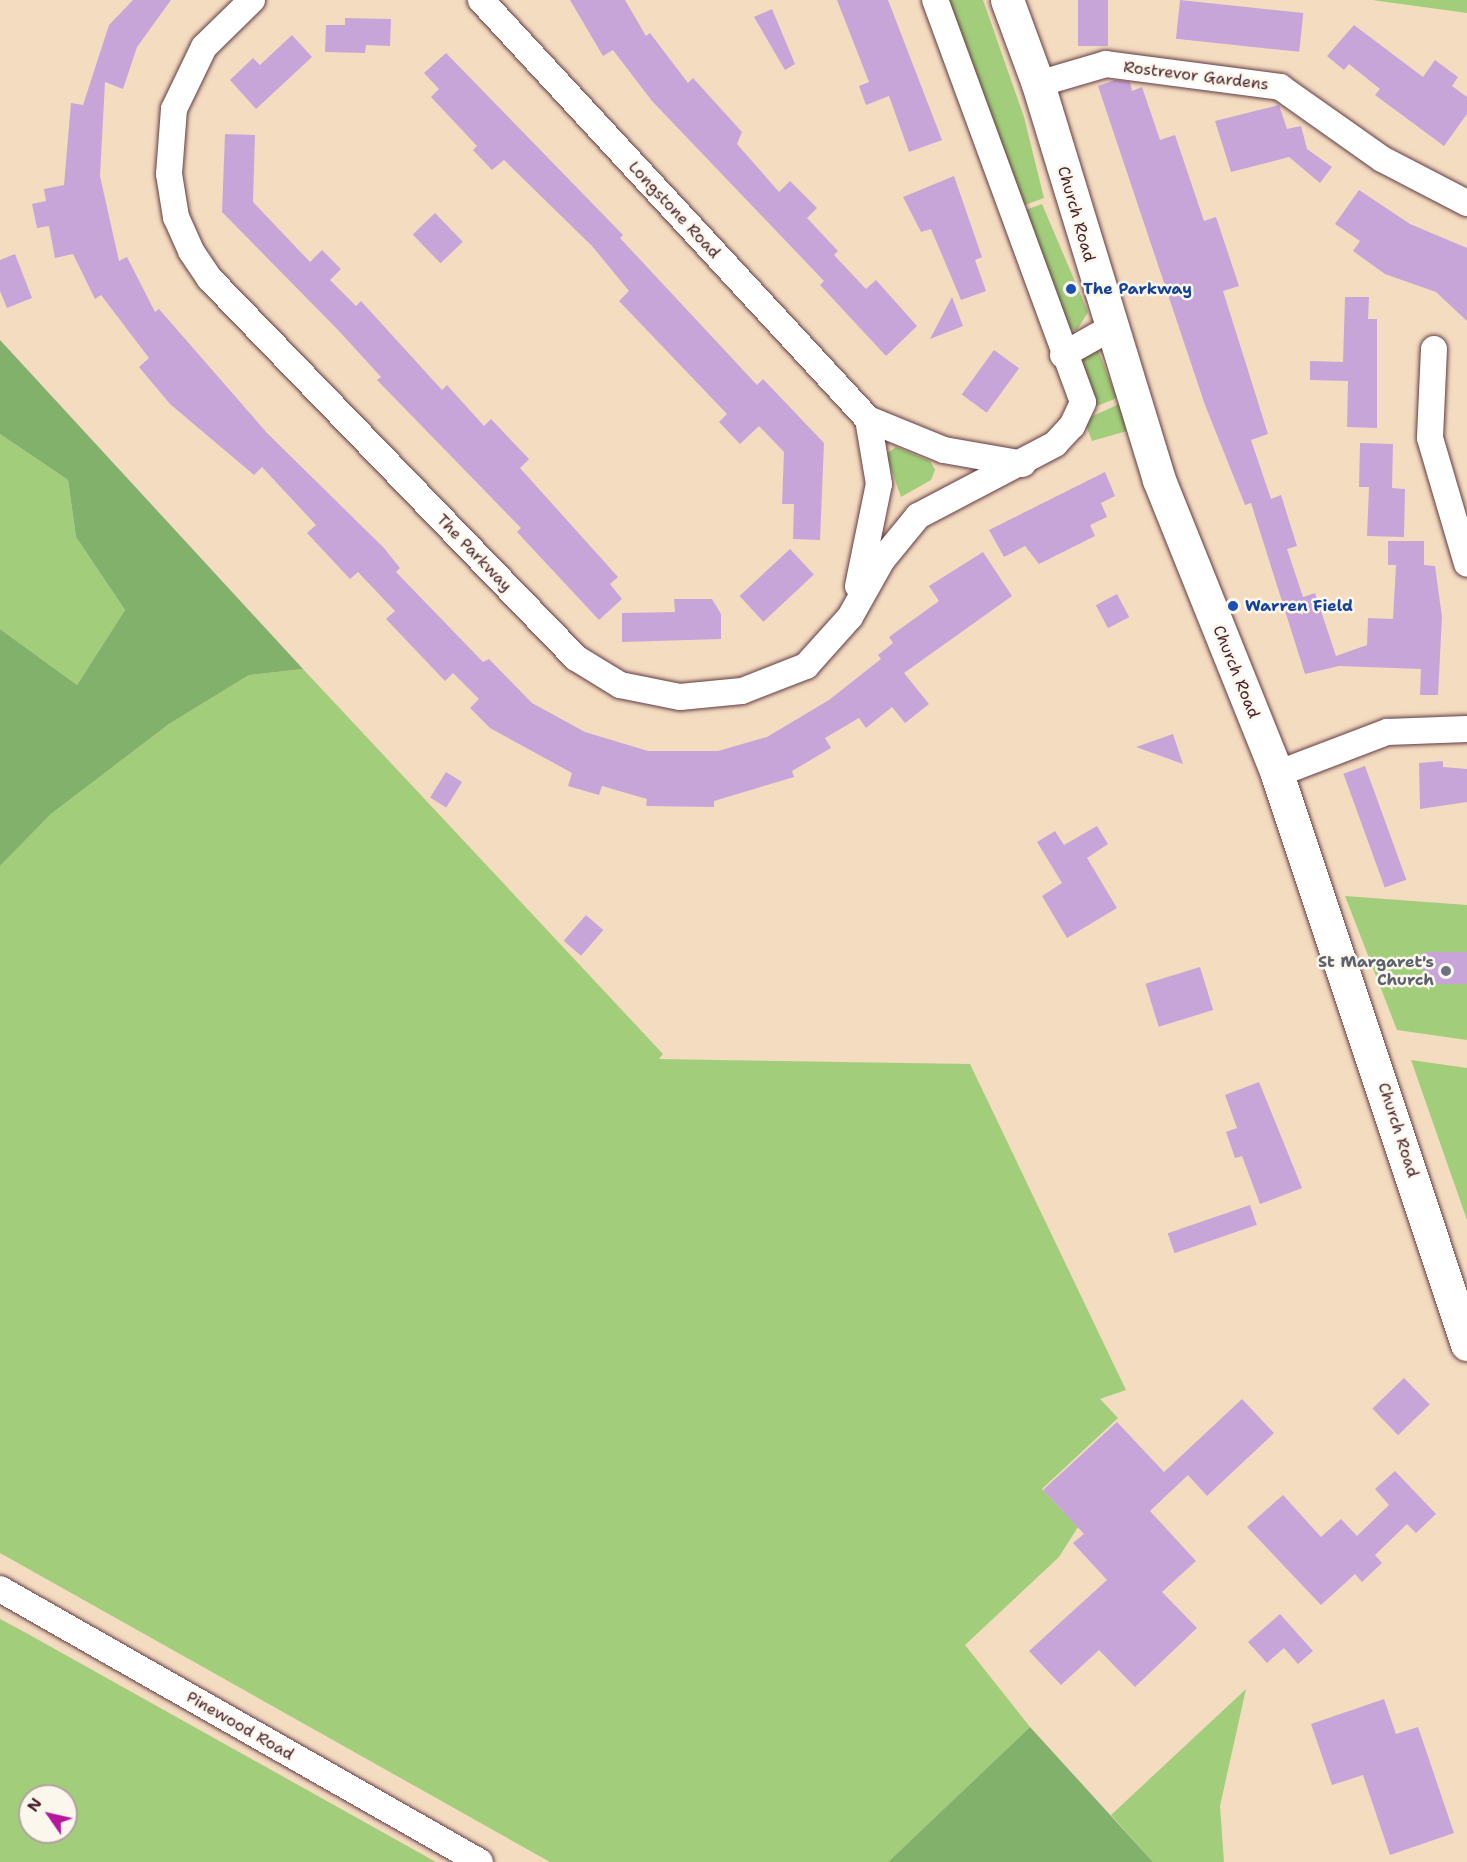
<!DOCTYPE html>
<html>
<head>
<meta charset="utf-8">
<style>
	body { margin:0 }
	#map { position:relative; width:1467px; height:1862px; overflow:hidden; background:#f4dcc1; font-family:"Shantell Sans",sans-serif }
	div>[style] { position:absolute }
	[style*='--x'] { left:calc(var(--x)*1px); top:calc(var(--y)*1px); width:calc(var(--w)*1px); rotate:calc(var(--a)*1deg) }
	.green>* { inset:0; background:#a2ce7b }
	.forest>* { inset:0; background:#81b16b }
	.building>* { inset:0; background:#c8a5d9; transform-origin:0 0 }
	.roads { filter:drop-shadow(0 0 2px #643b42) drop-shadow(0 0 2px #643b42) }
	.minor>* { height:26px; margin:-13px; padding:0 13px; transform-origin:13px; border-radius:13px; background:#fff }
	.major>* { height:33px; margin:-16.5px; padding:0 16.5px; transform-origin:16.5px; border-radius:16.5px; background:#fff }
	.dots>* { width:16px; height:16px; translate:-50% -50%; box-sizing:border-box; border:3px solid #fbf7ec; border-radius:50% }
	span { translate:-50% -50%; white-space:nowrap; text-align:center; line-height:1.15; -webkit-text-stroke:5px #fbf7ec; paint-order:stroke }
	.street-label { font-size:16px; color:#4a1f2b }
	.transit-label { font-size:16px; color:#164399; font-weight:700 }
	.left { translate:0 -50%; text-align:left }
	.worship-label { font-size:16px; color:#5b616d; font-weight:700 }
	.right { translate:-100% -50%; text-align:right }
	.north { position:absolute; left:18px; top:1784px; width:60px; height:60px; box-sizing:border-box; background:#fbf7ec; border:2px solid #b4a19f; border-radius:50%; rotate:304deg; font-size:16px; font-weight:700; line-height:24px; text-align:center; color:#4a1f2b }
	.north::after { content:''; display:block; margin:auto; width:21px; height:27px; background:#b5179e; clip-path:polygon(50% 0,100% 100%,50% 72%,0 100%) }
</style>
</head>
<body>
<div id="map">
	<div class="green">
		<i style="clip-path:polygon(937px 0,983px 0,1024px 117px,1044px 198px,1011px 210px)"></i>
		<i style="clip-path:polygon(1372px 0,1467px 0,1467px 13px)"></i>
		<i style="clip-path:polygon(1042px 204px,1088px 312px,1077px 330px,1061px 329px,1012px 215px)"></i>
		<i style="clip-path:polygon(1097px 348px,1117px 398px,1082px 412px,1070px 354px)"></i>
		<i style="clip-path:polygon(1119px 404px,1127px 431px,1092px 441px,1084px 420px)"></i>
		<i style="clip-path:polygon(0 434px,68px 480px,76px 537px,125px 610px,77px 685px,0 629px)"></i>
		<i style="clip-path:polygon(896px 447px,930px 461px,935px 470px,931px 480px,901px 497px,886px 454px)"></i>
		<i style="clip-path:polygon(303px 669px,663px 1054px,659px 1059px,970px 1064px,1126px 1390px,1100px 1399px,1118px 1418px,1042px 1489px,1078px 1527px,1059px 1557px,965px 1645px,1030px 1727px,888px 1862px,550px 1862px,0 1553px,0 866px,51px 814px,169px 724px,249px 675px)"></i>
		<i style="clip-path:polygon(1345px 896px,1467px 905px,1467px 1040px,1397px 1030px)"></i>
		<i style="clip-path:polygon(1411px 1060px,1467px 1068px,1467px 1220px)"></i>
		<i style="clip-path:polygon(evenodd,0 1619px,28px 1634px,436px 1862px,0 1862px,0 1619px,30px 1796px,66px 1796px,66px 1832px,30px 1832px,30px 1796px)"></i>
		<i style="clip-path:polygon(1246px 1689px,1220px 1806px,1224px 1862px,1153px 1862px,1111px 1815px)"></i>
	</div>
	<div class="forest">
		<i style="clip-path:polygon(0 340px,303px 669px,249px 675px,169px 724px,51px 814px,0 866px,0 629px,77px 685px,125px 610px,76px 537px,68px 480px,0 434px)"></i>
		<i style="clip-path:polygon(1030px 1727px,1153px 1862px,888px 1862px)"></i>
	</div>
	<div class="building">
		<i style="clip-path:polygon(133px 0,171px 0,137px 47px,123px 89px,105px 82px,100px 176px,119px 261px,127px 257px,155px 312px,159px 309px,267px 433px,384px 548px,400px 568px,396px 572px,483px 662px,489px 659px,532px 703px,585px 732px,648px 751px,718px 751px,767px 737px,829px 700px,881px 659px,878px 655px,893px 643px,889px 637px,939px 601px,929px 586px,983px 552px,1012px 596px,904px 673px,929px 704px,905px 723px,892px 707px,866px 728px,859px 718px,825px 738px,831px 748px,792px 771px,794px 777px,714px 801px,714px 807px,646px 806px,647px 799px,602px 786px,599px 795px,568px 786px,572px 773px,490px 728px,470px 708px,479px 699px,453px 673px,445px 681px,386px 619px,395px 611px,358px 572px,350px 579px,307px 533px,316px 525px,262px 467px,254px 475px,170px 404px,139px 367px,149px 358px,101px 295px,95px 299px,73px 254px,55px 258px,49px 226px,37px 228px,32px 204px,46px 201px,44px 189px,64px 185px,71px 103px,83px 105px,109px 25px)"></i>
		<i style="clip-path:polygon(570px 0,625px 0,646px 36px,650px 33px,688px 83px,693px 78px,742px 132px,737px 144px,779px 192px,790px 181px,817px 208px,807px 218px,838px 251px,834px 255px,866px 289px,876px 280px,917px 326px,886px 356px,820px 285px,824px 281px,652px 101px,613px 50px,603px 56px)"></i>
		<i style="clip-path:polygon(837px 0,888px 0,942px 140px,909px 152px,889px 96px,866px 105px,859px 86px,869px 82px)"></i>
		<i style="left:1078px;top:0;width:30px;height:46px"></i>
		<i style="left:1180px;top:0;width:124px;height:39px;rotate:6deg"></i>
		<i style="clip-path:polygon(772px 9px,795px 64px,785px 70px,754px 17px)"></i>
		<i style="clip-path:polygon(345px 18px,391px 19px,390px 46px,366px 45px,365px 53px,325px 52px,326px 25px,345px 25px)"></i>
		<i style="clip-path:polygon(1354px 25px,1423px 77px,1435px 60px,1458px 77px,1452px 86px,1467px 97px,1467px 114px,1444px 146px,1375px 95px,1380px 89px,1349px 64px,1344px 70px,1327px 56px)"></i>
		<i style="clip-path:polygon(292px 35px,312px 57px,256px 109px,230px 80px,253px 58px,260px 65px)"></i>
		<i style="clip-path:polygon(446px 53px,623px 235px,620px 238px,757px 385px,763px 379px,824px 443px,820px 540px,793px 539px,794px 504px,782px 504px,784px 452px,759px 426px,740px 444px,719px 422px,727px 414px,619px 301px,629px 291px,592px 246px,504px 160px,492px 170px,473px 150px,477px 146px,431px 97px,439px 89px,424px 73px)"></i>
		<i style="clip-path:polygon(1115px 80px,1130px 82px,1132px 91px,1142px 87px,1160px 140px,1175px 135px,1204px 221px,1216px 217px,1239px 286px,1223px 291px,1268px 434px,1251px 440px,1271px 499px,1281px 495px,1297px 546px,1287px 549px,1303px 597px,1315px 593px,1336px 656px,1367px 645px,1368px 618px,1393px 619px,1396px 565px,1388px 565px,1388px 541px,1424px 541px,1424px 565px,1435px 566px,1442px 617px,1438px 695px,1420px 695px,1421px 669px,1339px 666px,1305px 674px,1251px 503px,1245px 505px,1205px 405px,1098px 86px)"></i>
		<i style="clip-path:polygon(1279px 105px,1287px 129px,1301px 126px,1307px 149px,1332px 167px,1320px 183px,1289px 157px,1231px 172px,1215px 121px)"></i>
		<i style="clip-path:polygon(225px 134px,255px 135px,253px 202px,310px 262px,322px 250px,341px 269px,330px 280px,356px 306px,361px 301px,442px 390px,447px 385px,484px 426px,491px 419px,529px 459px,520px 468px,618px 577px,610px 584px,622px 599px,599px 620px,517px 532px,521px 528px,377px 380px,381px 377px,339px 331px,222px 212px)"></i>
		<i style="clip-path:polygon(954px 176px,982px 257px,975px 260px,986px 291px,961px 300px,931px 229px,921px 232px,903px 197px)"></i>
		<i style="clip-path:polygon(1359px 190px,1410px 224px,1467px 248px,1467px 321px,1436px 292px,1385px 274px,1353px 251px,1360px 241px,1335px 224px)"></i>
		<i style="left:435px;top:213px;width:40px;height:31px;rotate:46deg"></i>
		<i style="clip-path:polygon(15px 254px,32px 298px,7px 308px,0 291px,0 260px)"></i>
		<i style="clip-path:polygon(952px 297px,963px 326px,930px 339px)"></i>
		<i style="clip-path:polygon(1345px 297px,1369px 297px,1368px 319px,1377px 319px,1377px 428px,1347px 427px,1348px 381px,1310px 380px,1310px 361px,1343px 362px)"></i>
		<i style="left:994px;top:350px;width:31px;height:55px;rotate:36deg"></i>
		<i style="clip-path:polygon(1360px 443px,1393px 444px,1392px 488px,1405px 489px,1404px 537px,1367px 536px,1369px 487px,1359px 487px)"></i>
		<i style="clip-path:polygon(1105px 472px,1115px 496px,1101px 503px,1107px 517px,1090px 525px,1095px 536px,1039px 564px,1025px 546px,1004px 557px,989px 530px)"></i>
		<i style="left:790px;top:549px;width:35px;height:69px;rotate:47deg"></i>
		<i style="left:1117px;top:594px;width:26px;height:24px;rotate:62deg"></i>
		<i style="clip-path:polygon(674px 599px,712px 599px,721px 614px,721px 639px,622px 642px,622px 613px,675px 612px)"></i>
		<i style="clip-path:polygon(1173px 734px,1183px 764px,1136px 747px)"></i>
		<i style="clip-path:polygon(1443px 761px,1443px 767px,1467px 769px,1467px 802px,1420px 809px,1419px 763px)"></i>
		<i style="left:1365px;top:766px;width:121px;height:23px;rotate:70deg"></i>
		<i style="left:446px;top:772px;width:19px;height:30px;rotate:32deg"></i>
		<i style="clip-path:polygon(1097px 826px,1108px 844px,1087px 858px,1117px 908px,1067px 938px,1042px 896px,1062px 883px,1037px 842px,1055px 831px,1064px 845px)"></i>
		<i style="left:586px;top:915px;width:23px;height:34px;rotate:41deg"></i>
		<i style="left:1467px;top:952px;width:32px;height:43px;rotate:90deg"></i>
		<i style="left:1200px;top:967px;width:45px;height:57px;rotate:73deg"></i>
		<i style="clip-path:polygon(1259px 1082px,1302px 1188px,1260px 1204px,1242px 1156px,1235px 1158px,1226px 1132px,1237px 1128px,1225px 1095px)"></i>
		<i style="left:1250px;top:1205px;width:21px;height:87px;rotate:71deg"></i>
		<i style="left:1404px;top:1378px;width:37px;height:44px;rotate:46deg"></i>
		<i style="clip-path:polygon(1242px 1399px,1274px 1433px,1207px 1496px,1188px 1475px,1150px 1511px,1196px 1561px,1162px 1592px,1197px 1628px,1135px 1687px,1099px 1650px,1061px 1685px,1029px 1651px,1107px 1580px,1073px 1543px,1084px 1534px,1043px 1490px,1117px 1422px,1164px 1472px)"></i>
		<i style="clip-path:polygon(1395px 1471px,1436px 1514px,1416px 1533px,1407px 1524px,1375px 1555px,1382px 1563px,1362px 1582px,1355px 1574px,1321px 1605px,1247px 1527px,1283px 1495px,1321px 1537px,1341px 1519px,1357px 1536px,1389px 1505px,1375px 1489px)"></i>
		<i style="clip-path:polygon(1280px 1614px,1313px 1651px,1298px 1664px,1284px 1648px,1267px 1663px,1248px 1642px)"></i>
		<i style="clip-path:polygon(1384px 1699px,1396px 1734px,1418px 1727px,1454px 1833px,1390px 1855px,1363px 1775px,1332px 1785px,1311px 1724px)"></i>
	</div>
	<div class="roads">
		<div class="minor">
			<i style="--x:252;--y:0;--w:67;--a:135.6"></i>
			<i style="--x:204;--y:47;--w:69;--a:115.8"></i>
			<i style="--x:174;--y:109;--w:65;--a:94.4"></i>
			<i style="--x:169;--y:174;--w:44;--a:80.8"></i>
			<i style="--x:176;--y:217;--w:37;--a:66"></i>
			<i style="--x:191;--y:251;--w:34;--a:56"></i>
			<i style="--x:210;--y:279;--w:527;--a:46"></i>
			<i style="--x:576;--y:658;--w:52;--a:31.5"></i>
			<i style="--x:620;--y:685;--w:61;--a:11.3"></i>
			<i style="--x:680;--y:697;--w:62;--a:-5.5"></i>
			<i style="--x:742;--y:691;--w:69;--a:-21.3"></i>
			<i style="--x:806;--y:666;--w:66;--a:-48.1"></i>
			<i style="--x:850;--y:617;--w:65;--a:-60.7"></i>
			<i style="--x:882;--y:560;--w:57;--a:-50.7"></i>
			<i style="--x:918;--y:516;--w:155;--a:-27.7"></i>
			<i style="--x:1055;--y:444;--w:25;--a:-47"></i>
			<i style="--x:1072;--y:426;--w:26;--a:-65"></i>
			<i style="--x:1083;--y:402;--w:428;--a:-110.2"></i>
			<i style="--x:481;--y:0;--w:570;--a:47.27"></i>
			<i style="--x:868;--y:419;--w:82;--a:22.2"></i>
			<i style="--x:944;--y:450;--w:80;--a:10"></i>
			<i style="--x:1038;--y:84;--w:71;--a:-16.4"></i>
			<i style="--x:1106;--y:64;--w:176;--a:7.5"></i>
			<i style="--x:1280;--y:87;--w:125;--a:35.2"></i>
			<i style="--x:1382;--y:159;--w:96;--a:27.4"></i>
			<i style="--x:1434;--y:349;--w:89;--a:92.6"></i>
			<i style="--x:1430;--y:438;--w:131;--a:73.6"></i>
			<i style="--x:1063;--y:355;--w:53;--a:-29.5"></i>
			<i style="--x:858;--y:586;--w:104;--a:-78.4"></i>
			<i style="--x:879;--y:484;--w:66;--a:-99.6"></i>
			<i style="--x:1277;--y:774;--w:118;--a:-20.9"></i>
			<i style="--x:1387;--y:732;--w:80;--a:-2.1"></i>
			<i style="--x:0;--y:1589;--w:552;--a:29.63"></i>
		</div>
		<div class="major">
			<i style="--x:1007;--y:0;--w:90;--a:69.7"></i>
			<i style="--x:1038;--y:84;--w:414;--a:73"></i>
			<i style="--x:1159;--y:480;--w:317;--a:68.1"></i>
			<i style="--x:1277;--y:774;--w:601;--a:71.57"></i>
		</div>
	</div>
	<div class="dots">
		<i style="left:1071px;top:289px;background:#1a4fb4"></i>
		<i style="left:1233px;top:606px;background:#1a4fb4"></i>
		<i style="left:1446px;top:971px;background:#6b7280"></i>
	</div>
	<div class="street-label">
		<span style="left:1196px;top:76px;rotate:7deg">Rostrevor Gardens</span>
		<span style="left:674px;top:210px;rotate:47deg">Longstone Road</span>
		<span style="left:1076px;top:214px;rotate:74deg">Church Road</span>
		<span style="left:474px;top:553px;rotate:46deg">The Parkway</span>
		<span style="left:1236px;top:672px;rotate:68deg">Church Road</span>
		<span style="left:1398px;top:1130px;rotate:72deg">Church Road</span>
		<span style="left:240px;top:1726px;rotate:30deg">Pinewood Road</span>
	</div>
	<div class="transit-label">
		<span class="left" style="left:1083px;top:289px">The Parkway</span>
		<span class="left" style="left:1245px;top:606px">Warren Field</span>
	</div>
	<div class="worship-label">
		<span class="right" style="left:1434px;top:971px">St Margaret's<br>Church</span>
	</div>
	<div class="north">N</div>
</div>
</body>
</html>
